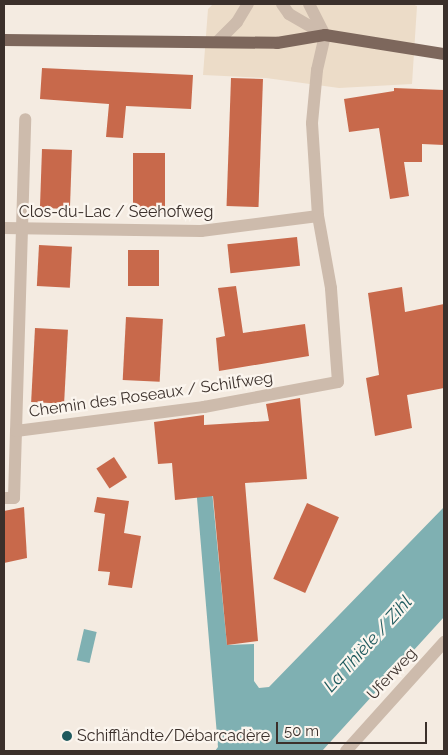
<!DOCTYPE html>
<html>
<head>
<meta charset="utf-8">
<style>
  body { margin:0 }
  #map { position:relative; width:448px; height:755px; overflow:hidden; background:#f4ebe1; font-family:Raleway,sans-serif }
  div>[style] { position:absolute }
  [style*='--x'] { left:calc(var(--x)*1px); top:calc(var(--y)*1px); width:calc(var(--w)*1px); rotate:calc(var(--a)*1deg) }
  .plaza>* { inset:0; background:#ecdcc8 }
  .water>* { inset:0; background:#7fb0b2; transform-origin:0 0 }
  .building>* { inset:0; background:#c8694b; transform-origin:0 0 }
  .minor>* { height:12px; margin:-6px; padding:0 6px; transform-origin:6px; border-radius:6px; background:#cdbbac }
  .tertiary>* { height:12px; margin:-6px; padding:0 6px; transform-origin:6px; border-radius:6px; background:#cdbbac }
  .primary>* { height:12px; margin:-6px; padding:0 6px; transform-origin:6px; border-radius:6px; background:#7d675c }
  .dots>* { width:14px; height:14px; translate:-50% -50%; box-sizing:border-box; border:2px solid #fbf5ee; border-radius:50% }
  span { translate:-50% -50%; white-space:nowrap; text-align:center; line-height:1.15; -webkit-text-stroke:4.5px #fbf5ee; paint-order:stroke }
  .street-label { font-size:16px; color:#3b302b }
  .poi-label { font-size:16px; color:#3b302b }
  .left { translate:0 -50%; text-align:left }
  .water-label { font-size:18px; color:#1f5a5e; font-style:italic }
  .frame { position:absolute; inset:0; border:5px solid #3b302b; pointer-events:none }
  .scale { position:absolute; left:276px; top:722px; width:151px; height:22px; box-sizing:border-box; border:2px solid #3b302b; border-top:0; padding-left:6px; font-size:15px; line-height:18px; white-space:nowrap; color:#3b302b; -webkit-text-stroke:4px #fbf5ee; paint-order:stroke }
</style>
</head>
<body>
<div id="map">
  <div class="plaza">
    <i style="clip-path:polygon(213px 4px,412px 4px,417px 6px,412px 84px,339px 88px,266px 78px,203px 75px,208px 9px)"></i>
  </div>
  <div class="water">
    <i style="clip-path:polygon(209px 460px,227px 645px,254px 644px,254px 681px,259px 688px,269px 687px,444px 507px,444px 617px,322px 751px,215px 751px,218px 747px,194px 463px)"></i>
    <i style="left:84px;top:629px;width:13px;height:32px;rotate:13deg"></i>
  </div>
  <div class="building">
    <i style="clip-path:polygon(42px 68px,193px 75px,191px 109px,126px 106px,123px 138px,106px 137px,109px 104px,40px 99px)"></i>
    <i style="left:231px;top:78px;width:32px;height:128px;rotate:2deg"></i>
    <i style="clip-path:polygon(394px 88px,444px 90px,444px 145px,422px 144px,422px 162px,404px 162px,409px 196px,390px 199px,379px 128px,349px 132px,344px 99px,394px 91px)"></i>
    <i style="left:42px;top:149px;width:30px;height:59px;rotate:2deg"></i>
    <i style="left:133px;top:153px;width:32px;height:60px"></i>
    <i style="left:297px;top:237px;width:29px;height:70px;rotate:84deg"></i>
    <i style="left:39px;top:245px;width:33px;height:41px;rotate:3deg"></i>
    <i style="left:128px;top:250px;width:31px;height:36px"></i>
    <i style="clip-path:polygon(236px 286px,243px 333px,305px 324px,309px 356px,219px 371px,216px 338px,225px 336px,218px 288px)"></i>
    <i style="clip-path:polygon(402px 287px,405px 312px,444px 304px,444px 388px,407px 395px,412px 428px,375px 436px,366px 378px,379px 375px,368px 293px)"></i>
    <i style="left:126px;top:317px;width:37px;height:63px;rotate:3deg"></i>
    <i style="left:35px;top:328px;width:33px;height:74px;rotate:3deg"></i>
    <i style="clip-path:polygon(300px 398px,307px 479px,245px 483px,258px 641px,227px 645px,213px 496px,175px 500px,172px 463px,158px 464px,154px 422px,204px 415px,204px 425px,269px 421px,266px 404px)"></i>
    <i style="left:114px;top:457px;width:24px;height:21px;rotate:57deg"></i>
    <i style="clip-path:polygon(97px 497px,129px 501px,124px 533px,141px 536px,132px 588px,108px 585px,110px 572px,98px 571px,105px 514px,94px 512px)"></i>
    <i style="left:307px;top:503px;width:35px;height:83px;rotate:24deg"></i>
    <i style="clip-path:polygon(24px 507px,27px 558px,4px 563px,4px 511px)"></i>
  </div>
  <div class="minor">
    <i style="--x:4;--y:228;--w:197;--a:0.9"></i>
    <i style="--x:201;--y:231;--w:118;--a:-7.3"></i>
    <i style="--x:16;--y:431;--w:312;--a:-88.3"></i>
    <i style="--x:4;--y:498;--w:10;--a:0"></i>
    <i style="--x:14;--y:498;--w:67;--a:-88.3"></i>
    <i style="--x:16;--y:431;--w:190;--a:-7.3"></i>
    <i style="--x:204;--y:407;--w:136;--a:-10.6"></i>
    <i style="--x:338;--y:382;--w:94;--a:-94.3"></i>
    <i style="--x:331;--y:288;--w:73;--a:-100.2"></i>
    <i style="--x:318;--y:216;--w:93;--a:-93.7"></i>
    <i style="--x:312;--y:123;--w:53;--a:-84.6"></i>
    <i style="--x:317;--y:70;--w:36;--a:-77"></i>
    <i style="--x:346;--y:751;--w:147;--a:-48"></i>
  </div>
  <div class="tertiary">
    <i style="--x:282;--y:4;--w:12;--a:55"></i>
    <i style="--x:289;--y:14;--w:42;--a:30.3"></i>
    <i style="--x:309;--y:4;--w:35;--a:63"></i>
    <i style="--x:217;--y:42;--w:28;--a:-45"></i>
    <i style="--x:237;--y:22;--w:21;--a:-59"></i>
  </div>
  <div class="primary">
    <i style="--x:4;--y:40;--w:273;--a:0.6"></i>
    <i style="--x:277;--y:43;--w:49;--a:-9.5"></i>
    <i style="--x:325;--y:35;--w:121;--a:9.1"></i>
  </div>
  <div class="dots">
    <i style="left:67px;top:736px;background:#1f5a5e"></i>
  </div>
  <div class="street-label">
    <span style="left:116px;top:212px">Clos-du-Lac / Seehofweg</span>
    <span style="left:151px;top:395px;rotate:-8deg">Chemin des Roseaux / Schilfweg</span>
    <span style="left:392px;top:674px;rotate:-47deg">Uferweg</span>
  </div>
  <div class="poi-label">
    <span class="left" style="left:77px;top:736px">Schiffländte/Débarcadère</span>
  </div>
  <div class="water-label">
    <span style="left:368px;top:644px;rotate:-48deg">La Thièle / Zihl</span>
  </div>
  <div class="frame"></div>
  <div class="scale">50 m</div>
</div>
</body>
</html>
